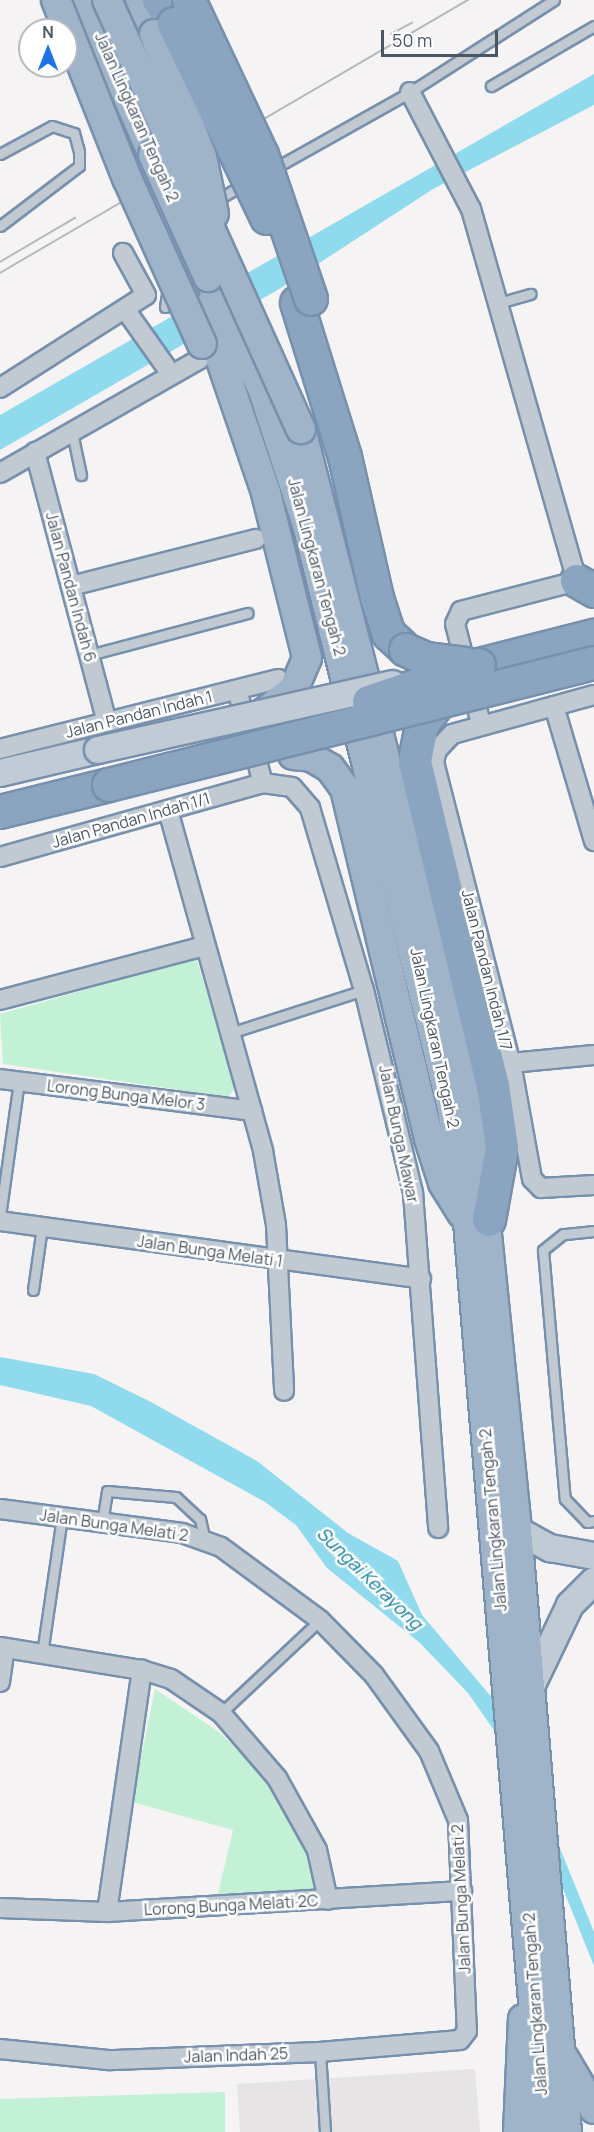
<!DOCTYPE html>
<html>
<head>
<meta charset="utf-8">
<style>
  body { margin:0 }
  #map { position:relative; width:594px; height:2132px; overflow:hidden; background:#f5f3f3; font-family:Manrope,sans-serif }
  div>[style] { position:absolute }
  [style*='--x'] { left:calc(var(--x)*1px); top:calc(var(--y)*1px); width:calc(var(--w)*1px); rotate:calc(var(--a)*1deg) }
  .education>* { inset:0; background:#e6e4e5 }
  .green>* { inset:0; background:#c3f1d5 }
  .water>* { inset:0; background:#90daee }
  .roads { filter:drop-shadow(2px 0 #7690ad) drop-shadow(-2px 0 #7690ad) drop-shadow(0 2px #7690ad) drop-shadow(0 -2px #7690ad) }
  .service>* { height:9px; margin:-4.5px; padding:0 4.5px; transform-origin:4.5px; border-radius:4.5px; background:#c1cad2 }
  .minor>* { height:18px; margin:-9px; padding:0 9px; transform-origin:9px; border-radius:9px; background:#c1cad2 }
  .secondary>* { height:26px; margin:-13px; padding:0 13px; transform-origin:13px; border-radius:13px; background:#c1cbd6 }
  .trunk>* { height:28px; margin:-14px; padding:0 14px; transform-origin:14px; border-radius:14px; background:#9fb4c9 }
  .motorway>* { height:32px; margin:-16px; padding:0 16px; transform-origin:16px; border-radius:16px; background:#8ba5c1 }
  .tram>* { height:1.5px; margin:-0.75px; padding:0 0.75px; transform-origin:0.75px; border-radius:0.75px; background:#b5b8bd }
  .bridges { filter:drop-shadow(2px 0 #7690ad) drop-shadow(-2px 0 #7690ad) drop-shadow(0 2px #7690ad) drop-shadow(0 -2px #7690ad) }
  .secondary-bridge>* { height:26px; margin:-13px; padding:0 13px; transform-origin:13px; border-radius:13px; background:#c1cbd6 }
  .trunk-bridge>* { height:28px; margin:-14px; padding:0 14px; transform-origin:14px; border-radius:14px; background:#9fb4c9 }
  .motorway-bridge>* { height:32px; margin:-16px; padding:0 16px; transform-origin:16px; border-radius:16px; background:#8ba5c1 }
  span { translate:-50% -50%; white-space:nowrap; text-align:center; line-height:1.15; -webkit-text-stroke:5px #fff; paint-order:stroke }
  .street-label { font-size:16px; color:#4a5661 }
  .water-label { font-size:18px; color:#0c7c9b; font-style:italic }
  .north { position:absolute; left:18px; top:18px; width:60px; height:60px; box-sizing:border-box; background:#fff; border:2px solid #b7bbc0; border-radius:50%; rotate:0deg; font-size:16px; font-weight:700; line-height:24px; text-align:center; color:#4a5661 }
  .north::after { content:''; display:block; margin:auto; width:21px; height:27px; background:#1a73e8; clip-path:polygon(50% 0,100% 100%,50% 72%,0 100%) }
  .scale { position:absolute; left:381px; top:30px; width:117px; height:27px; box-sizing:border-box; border:3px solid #4a5661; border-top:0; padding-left:8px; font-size:18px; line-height:21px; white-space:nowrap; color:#4a5661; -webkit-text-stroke:4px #fff; paint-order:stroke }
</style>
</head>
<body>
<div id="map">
  <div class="education">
    <i style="clip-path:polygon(475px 2069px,480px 2132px,240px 2132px,237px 2084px)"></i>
  </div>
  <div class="green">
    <i style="clip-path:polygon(196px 958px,236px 1086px,228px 1097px,3px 1064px,0 1014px)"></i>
    <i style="clip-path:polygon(155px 1689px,219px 1732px,276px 1788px,312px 1848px,321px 1893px,218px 1894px,233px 1830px,132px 1802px)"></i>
    <i style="clip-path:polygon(225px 2092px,225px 2132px,0 2132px,0 2099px)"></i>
  </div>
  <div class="water">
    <i style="clip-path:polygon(594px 74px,594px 105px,433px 189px,281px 288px,0 450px,0 415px)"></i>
    <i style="clip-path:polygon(0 1357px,94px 1374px,149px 1401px,257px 1461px,348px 1533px,398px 1561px,422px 1615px,505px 1713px,594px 1932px,594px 1966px,507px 1749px,468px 1693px,420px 1643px,327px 1568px,296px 1525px,265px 1502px,91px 1406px,0 1385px)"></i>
  </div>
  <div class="roads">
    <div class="service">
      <i style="--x:491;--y:86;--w:119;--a:-30.2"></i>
      <i style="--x:0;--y:154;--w:59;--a:-28.3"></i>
      <i style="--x:52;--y:126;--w:23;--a:18"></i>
      <i style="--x:74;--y:133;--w:20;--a:75"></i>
      <i style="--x:79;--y:152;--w:14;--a:90"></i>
      <i style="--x:79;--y:166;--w:99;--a:142.8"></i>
      <i style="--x:273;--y:169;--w:157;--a:-29.3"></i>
      <i style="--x:410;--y:92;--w:171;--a:-32.6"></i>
      <i style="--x:215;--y:201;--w:34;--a:-30"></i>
      <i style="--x:495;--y:304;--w:37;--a:-16"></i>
      <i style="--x:165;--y:307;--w:19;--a:-81"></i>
      <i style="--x:72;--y:432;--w:44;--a:78.2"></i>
      <i style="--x:89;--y:655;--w:164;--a:-14.8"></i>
      <i style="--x:230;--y:1033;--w:141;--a:-17.8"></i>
      <i style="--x:0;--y:1216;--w:136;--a:-82"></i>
      <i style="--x:594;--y:1231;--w:31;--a:174"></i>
      <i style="--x:563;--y:1234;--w:26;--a:141"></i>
      <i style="--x:543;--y:1250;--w:250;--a:85"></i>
      <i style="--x:565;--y:1499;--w:32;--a:46"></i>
      <i style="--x:587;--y:1522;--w:7;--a:-8"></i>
      <i style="--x:33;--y:1290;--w:64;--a:-81.9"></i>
      <i style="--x:102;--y:1523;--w:32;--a:-81"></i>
      <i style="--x:107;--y:1491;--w:69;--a:5"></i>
      <i style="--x:176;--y:1497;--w:33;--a:43"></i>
      <i style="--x:200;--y:1519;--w:22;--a:77"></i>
      <i style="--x:42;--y:1654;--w:138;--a:-81.7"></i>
      <i style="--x:221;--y:1713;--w:136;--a:-43.2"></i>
      <i style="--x:320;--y:2052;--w:80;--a:86.4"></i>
    </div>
    <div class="minor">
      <i style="--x:410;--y:92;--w:132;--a:62.5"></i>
      <i style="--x:471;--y:209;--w:387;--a:74.1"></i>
      <i style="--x:577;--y:581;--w:120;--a:165.5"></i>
      <i style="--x:461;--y:611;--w:14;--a:115"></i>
      <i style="--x:455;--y:624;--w:103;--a:75.4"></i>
      <i style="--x:127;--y:312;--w:76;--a:54.6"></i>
      <i style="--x:0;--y:388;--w:173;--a:-32.5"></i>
      <i style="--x:146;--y:295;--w:48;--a:-118.7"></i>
      <i style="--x:35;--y:452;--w:279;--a:75.1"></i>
      <i style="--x:0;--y:473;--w:230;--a:-29.7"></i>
      <i style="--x:71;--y:586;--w:191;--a:-14.3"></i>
      <i style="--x:237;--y:690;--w:97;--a:74.4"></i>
      <i style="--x:594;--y:695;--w:147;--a:164.6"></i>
      <i style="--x:452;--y:734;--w:22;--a:133"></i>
      <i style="--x:437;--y:750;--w:12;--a:104"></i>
      <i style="--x:434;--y:762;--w:311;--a:75.7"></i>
      <i style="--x:511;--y:1063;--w:118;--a:79.7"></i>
      <i style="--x:532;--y:1179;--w:13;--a:45"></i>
      <i style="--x:541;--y:1188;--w:53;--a:-3.2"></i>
      <i style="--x:554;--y:706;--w:141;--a:73.5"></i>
      <i style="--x:0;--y:749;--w:287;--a:-14.1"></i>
      <i style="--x:168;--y:810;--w:354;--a:74.4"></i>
      <i style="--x:263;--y:1151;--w:75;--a:80"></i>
      <i style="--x:276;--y:1225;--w:166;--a:87.2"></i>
      <i style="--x:0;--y:857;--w:273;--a:-15.7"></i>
      <i style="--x:263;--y:783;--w:29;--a:8"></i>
      <i style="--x:292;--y:787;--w:28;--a:49"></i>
      <i style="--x:310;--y:808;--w:190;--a:73.5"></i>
      <i style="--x:364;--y:990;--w:209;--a:76.4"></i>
      <i style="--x:413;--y:1193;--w:336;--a:85.7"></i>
      <i style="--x:0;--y:1000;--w:212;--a:-14.8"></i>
      <i style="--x:511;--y:1063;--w:83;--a:-5.5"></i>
      <i style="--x:0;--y:1079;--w:254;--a:7.2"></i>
      <i style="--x:0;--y:1221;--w:425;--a:7.8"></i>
      <i style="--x:0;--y:1509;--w:184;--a:7.5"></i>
      <i style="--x:182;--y:1533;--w:41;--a:19.7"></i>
      <i style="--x:221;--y:1547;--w:123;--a:36.4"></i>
      <i style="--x:320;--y:1620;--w:77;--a:45.5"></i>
      <i style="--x:374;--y:1675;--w:94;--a:54.1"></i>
      <i style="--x:429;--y:1751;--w:75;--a:67.2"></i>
      <i style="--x:458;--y:1820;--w:211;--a:87.6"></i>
      <i style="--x:467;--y:2031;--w:11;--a:128"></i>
      <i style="--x:460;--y:2040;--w:141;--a:175.1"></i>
      <i style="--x:320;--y:2052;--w:212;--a:177.8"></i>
      <i style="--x:108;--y:2060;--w:109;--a:-174.2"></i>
      <i style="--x:0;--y:1647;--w:144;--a:9.2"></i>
      <i style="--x:142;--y:1670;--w:30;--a:17"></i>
      <i style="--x:171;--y:1679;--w:60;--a:34.2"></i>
      <i style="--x:221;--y:1713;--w:86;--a:49.3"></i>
      <i style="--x:277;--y:1778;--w:82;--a:60.9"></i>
      <i style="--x:317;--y:1850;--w:51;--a:77.6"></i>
      <i style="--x:0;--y:1682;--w:34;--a:-82"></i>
      <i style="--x:0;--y:1908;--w:107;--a:2.1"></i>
      <i style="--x:107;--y:1912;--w:356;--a:-3.4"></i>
      <i style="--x:107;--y:1912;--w:245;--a:-81.8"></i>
    </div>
    <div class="secondary">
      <i style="--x:0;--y:773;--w:101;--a:-13.2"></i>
      <i style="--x:517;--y:1530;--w:38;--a:29"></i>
      <i style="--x:550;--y:1548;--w:45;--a:10.3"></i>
      <i style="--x:530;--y:1689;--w:93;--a:-64.5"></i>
      <i style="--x:570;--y:1605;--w:34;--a:-45"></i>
    </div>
    <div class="trunk">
      <i style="--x:85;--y:0;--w:169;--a:66.3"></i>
      <i style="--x:140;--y:0;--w:37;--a:68"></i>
      <i style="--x:208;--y:277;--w:123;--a:64.1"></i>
      <i style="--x:262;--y:388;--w:147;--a:71.8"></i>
      <i style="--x:308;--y:528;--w:598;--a:76.06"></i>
      <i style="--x:452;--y:1108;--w:115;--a:82"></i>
      <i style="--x:468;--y:1222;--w:913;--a:85.23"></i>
      <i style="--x:210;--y:305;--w:29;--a:86"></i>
      <i style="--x:212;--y:334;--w:168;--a:71.2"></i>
      <i style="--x:266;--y:493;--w:170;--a:76"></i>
      <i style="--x:307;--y:658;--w:34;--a:113"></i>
      <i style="--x:294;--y:689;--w:37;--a:142"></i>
      <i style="--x:301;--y:429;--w:699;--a:75.67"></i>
      <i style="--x:474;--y:1106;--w:426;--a:84.2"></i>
      <i style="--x:517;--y:1530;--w:604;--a:85.25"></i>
      <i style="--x:293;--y:755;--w:18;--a:6"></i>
      <i style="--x:311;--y:757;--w:22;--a:30"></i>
      <i style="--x:330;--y:768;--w:26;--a:54"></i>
      <i style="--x:345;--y:789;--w:360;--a:76.5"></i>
      <i style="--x:429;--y:1139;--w:46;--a:72.3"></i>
      <i style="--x:443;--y:1183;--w:36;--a:58"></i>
      <i style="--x:564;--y:2058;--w:59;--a:59.5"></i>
      <i style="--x:518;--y:2132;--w:113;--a:-87.5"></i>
    </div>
    <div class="motorway">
      <i style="--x:159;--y:0;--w:28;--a:58"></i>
      <i style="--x:297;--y:303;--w:161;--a:72.7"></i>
      <i style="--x:345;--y:457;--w:145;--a:77.2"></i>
      <i style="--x:377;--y:598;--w:38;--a:72"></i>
      <i style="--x:389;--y:634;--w:23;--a:43"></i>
      <i style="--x:577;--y:581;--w:20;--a:30"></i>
      <i style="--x:479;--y:665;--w:119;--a:-14.2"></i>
      <i style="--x:439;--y:702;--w:29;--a:126"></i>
      <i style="--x:422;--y:725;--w:38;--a:101"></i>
      <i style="--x:415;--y:762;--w:333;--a:76.5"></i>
      <i style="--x:493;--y:1086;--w:63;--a:81.7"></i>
      <i style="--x:502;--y:1148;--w:73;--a:100.2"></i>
      <i style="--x:0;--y:812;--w:112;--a:-13.9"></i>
    </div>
  </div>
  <div class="tram">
    <i style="--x:391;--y:34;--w:24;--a:-28"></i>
    <i style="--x:0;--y:262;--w:87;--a:-30.4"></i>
    <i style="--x:0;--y:273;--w:542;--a:-30.26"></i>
  </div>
  <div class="bridges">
    <div class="secondary-bridge">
      <i style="--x:98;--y:750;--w:302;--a:-12.6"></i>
    </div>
    <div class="trunk-bridge">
      <i style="--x:56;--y:0;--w:192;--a:68.3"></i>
      <i style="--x:127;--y:178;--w:182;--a:65.7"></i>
      <i style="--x:107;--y:0;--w:471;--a:65.7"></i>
      <i style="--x:154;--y:34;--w:132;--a:68.7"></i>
      <i style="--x:202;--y:157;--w:58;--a:78.1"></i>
      <i style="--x:153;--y:155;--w:134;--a:65.7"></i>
    </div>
    <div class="motorway-bridge">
      <i style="--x:189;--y:0;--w:171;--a:64.8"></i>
      <i style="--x:262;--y:155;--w:152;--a:71.2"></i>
      <i style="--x:174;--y:24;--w:215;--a:64.4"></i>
      <i style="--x:406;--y:650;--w:22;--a:24"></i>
      <i style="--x:426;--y:659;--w:40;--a:7.1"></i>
      <i style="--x:369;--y:702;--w:116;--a:-18.6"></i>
      <i style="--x:109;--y:785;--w:500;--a:-14.12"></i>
    </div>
  </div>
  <div class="street-label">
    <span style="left:137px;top:117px;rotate:66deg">Jalan Lingkaran Tengah 2</span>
    <span style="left:317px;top:567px;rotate:75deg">Jalan Lingkaran Tengah 2</span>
    <span style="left:71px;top:587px;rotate:75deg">Jalan Pandan Indah 6</span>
    <span style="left:139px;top:714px;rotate:-14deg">Jalan Pandan Indah 1</span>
    <span style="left:131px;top:820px;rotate:-16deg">Jalan Pandan Indah 1/1</span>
    <span style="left:487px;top:970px;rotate:76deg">Jalan Pandan Indah 1/7</span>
    <span style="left:435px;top:1038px;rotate:78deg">Jalan Lingkaran Tengah 2</span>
    <span style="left:126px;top:1095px;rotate:7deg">Lorong Bunga Melor 3</span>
    <span style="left:399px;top:1134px;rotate:78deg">Jalan Bunga Mawar</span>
    <span style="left:210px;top:1251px;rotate:8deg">Jalan Bunga Melati 1</span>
    <span style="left:493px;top:1520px;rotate:-95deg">Jalan Lingkaran Tengah 2</span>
    <span style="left:114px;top:1525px;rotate:8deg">Jalan Bunga Melati 2</span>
    <span style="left:461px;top:1899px;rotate:-93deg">Jalan Bunga Melati 2</span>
    <span style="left:231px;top:1905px;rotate:-3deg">Lorong Bunga Melati 2C</span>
    <span style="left:535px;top:2004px;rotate:-94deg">Jalan Lingkaran Tengah 2</span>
    <span style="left:236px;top:2055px;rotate:-2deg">Jalan Indah 25</span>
  </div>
  <div class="water-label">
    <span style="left:370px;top:1578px;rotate:44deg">Sungai Kerayong</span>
  </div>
  <div class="north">N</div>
  <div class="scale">50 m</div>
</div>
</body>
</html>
